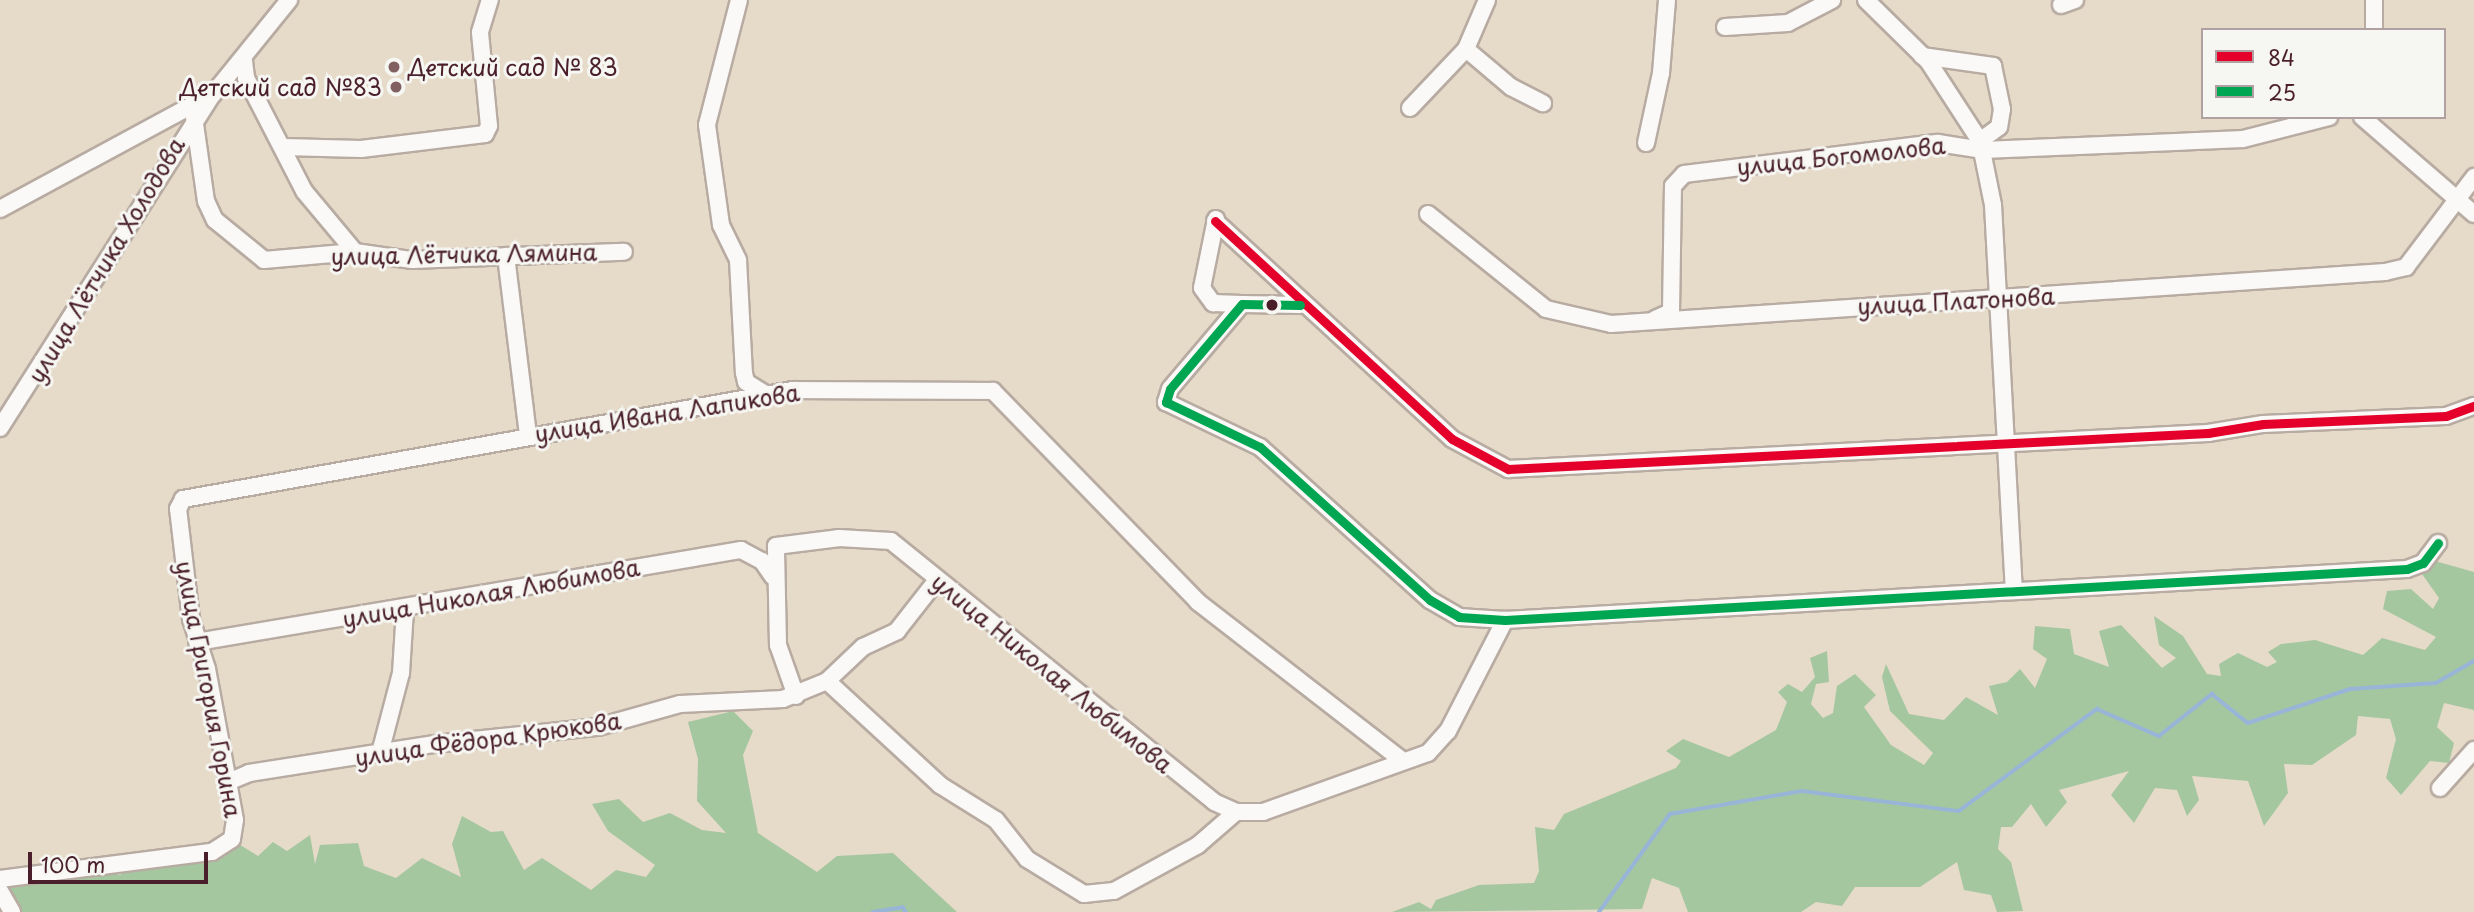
<!DOCTYPE html>
<html>
<head>
<meta charset="utf-8">
<style>
  body { margin:0 }
  #map { position:relative; width:2474px; height:912px; overflow:hidden; background:#e6dac9; font-family:"Playpen Sans",sans-serif }
  div>[style] { position:absolute }
  [style*='--x'] { left:calc(var(--x)*1px); top:calc(var(--y)*1px); width:calc(var(--w)*1px); rotate:calc(var(--a)*1deg) }
  .forest>* { inset:0; background:#a5c7a0 }
  .stream>* { height:3.5px; margin:-1.75px; padding:0 1.75px; transform-origin:1.75px; border-radius:1.75px; background:#98b5d8 }
  .roads { filter:drop-shadow(2px 0 #b7aba2) drop-shadow(-2px 0 #b7aba2) drop-shadow(0 2px #b7aba2) drop-shadow(0 -2px #b7aba2) }
  .minor>* { height:16px; margin:-8px; padding:0 8px; transform-origin:8px; border-radius:8px; background:#fbf9f7 }
  .bus-1>* { height:9px; margin:-4.5px; padding:0 4.5px; transform-origin:4.5px; border-radius:4.5px; background:#e4002b }
  .bus-2>* { height:9px; margin:-4.5px; padding:0 4.5px; transform-origin:4.5px; border-radius:4.5px; background:#00a651 }
  .dots>* { width:19px; height:19px; translate:-50% -50%; box-sizing:border-box; border:4px solid #f6f6f2; border-radius:50% }
  span { translate:-50% -50%; white-space:nowrap; text-align:center; line-height:1.15; -webkit-text-stroke:6px #f6f6f2; paint-order:stroke }
  .poi-label { font-size:23px; color:#4a1f2b }
  .left { translate:0 -50%; text-align:left }
  .right { translate:-100% -50%; text-align:right }
  .street-label { font-size:23px; color:#4a1f2b }
  .legend { position:absolute; left:2201px; top:28px; width:245px; height:91px; box-sizing:border-box; background:#f6f6f2; border:2px solid #b1a0a2; margin:0; padding:9px 12px; list-style:none; font-size:21px; color:#4a1f2b }
  .legend li { display:flex; align-items:center; gap:14px; height:35px }
  .legend b { width:35px; border:2px solid #b1a0a2 }
  .scale { position:absolute; left:28px; top:852px; width:180px; height:32px; box-sizing:border-box; border:4px solid #4a1f2b; border-top:0; padding-left:9px; font-size:21px; line-height:24px; white-space:nowrap; color:#4a1f2b; -webkit-text-stroke:5px #f6f6f2; paint-order:stroke }
</style>
</head>
<body>
<div id="map">
  <div class="forest">
    <i style="clip-path:polygon(2435px 561px,2474px 572px,2474px 710px,2444px 703px,2437px 727px,2454px 743px,2449px 763px,2430px 761px,2401px 795px,2386px 778px,2396px 739px,2390px 719px,2358px 716px,2356px 735px,2312px 765px,2284px 764px,2288px 793px,2264px 826px,2248px 781px,2192px 776px,2199px 800px,2187px 816px,2177px 790px,2155px 788px,2134px 823px,2111px 795px,2129px 771px,2059px 790px,2067px 802px,2046px 827px,2031px 804px,2012px 827px,2001px 827px,1998px 849px,2011px 862px,2023px 911px,1997px 912px,1991px 895px,1964px 890px,1957px 862px,1920px 887px,1855px 887px,1842px 906px,1816px 902px,1801px 912px,1688px 912px,1679px 888px,1652px 878px,1642px 909px,1392px 912px,1419px 902px,1431px 909px,1436px 900px,1479px 885px,1534px 883px,1539px 871px,1535px 827px,1554px 830px,1564px 814px,1676px 768px,1681px 761px,1666px 751px,1683px 739px,1729px 757px,1776px 730px,1787px 702px,1778px 692px,1788px 684px,1802px 692px,1815px 677px,1810px 658px,1827px 651px,1829px 682px,1816px 684px,1811px 704px,1823px 718px,1833px 713px,1837px 686px,1855px 674px,1876px 695px,1864px 707px,1891px 745px,1924px 765px,1933px 753px,1890px 711px,1882px 677px,1886px 664px,1909px 714px,1944px 720px,1966px 697px,1998px 715px,1989px 686px,2007px 682px,2020px 669px,2035px 688px,2047px 659px,2033px 649px,2035px 626px,2070px 629px,2074px 654px,2109px 667px,2099px 631px,2121px 625px,2162px 668px,2176px 658px,2159px 645px,2154px 616px,2183px 636px,2207px 674px,2221px 676px,2219px 664px,2238px 653px,2267px 667px,2277px 662px,2268px 652px,2281px 644px,2315px 640px,2363px 655px,2382px 638px,2425px 650px,2436px 637px,2383px 609px,2387px 591px,2411px 589px,2433px 609px,2439px 598px,2422px 574px)"></i>
    <i style="clip-path:polygon(733px 711px,753px 731px,743px 755px,758px 833px,817px 872px,837px 856px,893px 853px,957px 912px,0 912px,0 894px,17px 872px,96px 867px,120px 875px,154px 853px,174px 860px,225px 856px,237px 843px,258px 856px,273px 842px,287px 851px,310px 835px,315px 864px,320px 845px,358px 843px,364px 866px,396px 878px,422px 858px,461px 877px,452px 844px,462px 816px,491px 832px,503px 831px,524px 870px,542px 858px,591px 890px,616px 870px,646px 877px,655px 865px,608px 831px,592px 804px,619px 799px,643px 822px,670px 813px,702px 830px,726px 833px,697px 801px,698px 759px,688px 722px)"></i>
  </div>
  <div class="stream">
    <i style="--x:873;--y:912;--w:30;--a:-9"></i>
    <i style="--x:903;--y:907;--w:6;--a:59"></i>
    <i style="--x:1599;--y:912;--w:121;--a:-54.1"></i>
    <i style="--x:1670;--y:814;--w:134;--a:-9.9"></i>
    <i style="--x:1802;--y:791;--w:158;--a:7.3"></i>
    <i style="--x:1959;--y:811;--w:172;--a:-36.5"></i>
    <i style="--x:2097;--y:709;--w:68;--a:23.5"></i>
    <i style="--x:2159;--y:736;--w:68;--a:-38.4"></i>
    <i style="--x:2212;--y:694;--w:46;--a:38.9"></i>
    <i style="--x:2248;--y:723;--w:108;--a:-18.4"></i>
    <i style="--x:2350;--y:689;--w:86;--a:-4"></i>
    <i style="--x:2436;--y:683;--w:44;--a:-30.1"></i>
  </div>
  <div class="roads">
    <div class="minor">
      <i style="--x:739;--y:0;--w:129;--a:104.4"></i>
      <i style="--x:707;--y:125;--w:101;--a:82"></i>
      <i style="--x:721;--y:225;--w:39;--a:64"></i>
      <i style="--x:738;--y:260;--w:113;--a:87"></i>
      <i style="--x:744;--y:373;--w:9;--a:77"></i>
      <i style="--x:746;--y:382;--w:22;--a:32"></i>
      <i style="--x:1487;--y:0;--w:53;--a:113.2"></i>
      <i style="--x:1466;--y:49;--w:59;--a:40.2"></i>
      <i style="--x:1511;--y:87;--w:36;--a:27"></i>
      <i style="--x:1866;--y:0;--w:87;--a:44.5"></i>
      <i style="--x:1928;--y:61;--w:95;--a:57"></i>
      <i style="--x:1980;--y:141;--w:65;--a:78.5"></i>
      <i style="--x:1993;--y:205;--w:383;--a:86.9"></i>
      <i style="--x:2061;--y:5;--w:15;--a:-20"></i>
      <i style="--x:1725;--y:27;--w:63;--a:-3.6"></i>
      <i style="--x:1788;--y:23;--w:50;--a:-27.6"></i>
      <i style="--x:2374;--y:30;--w:30;--a:-90"></i>
      <i style="--x:1922;--y:56;--w:72;--a:8"></i>
      <i style="--x:1993;--y:66;--w:44;--a:78.2"></i>
      <i style="--x:2002;--y:109;--w:18;--a:99"></i>
      <i style="--x:1999;--y:127;--w:24;--a:144"></i>
      <i style="--x:244;--y:61;--w:17;--a:83"></i>
      <i style="--x:246;--y:78;--w:127;--a:62.8"></i>
      <i style="--x:304;--y:191;--w:80;--a:50.1"></i>
      <i style="--x:1410;--y:108;--w:81;--a:-46.5"></i>
      <i style="--x:194;--y:117;--w:85;--a:81.9"></i>
      <i style="--x:206;--y:201;--w:21;--a:65"></i>
      <i style="--x:215;--y:220;--w:63;--a:39.2"></i>
      <i style="--x:264;--y:260;--w:91;--a:-5"></i>
      <i style="--x:355;--y:252;--w:58;--a:8"></i>
      <i style="--x:412;--y:260;--w:212;--a:-2.2"></i>
      <i style="--x:2362;--y:117;--w:148;--a:40.9"></i>
      <i style="--x:1646;--y:143;--w:72;--a:-77.9"></i>
      <i style="--x:1661;--y:73;--w:73;--a:-85.3"></i>
      <i style="--x:284;--y:147;--w:77;--a:1.5"></i>
      <i style="--x:361;--y:149;--w:125;--a:-6.9"></i>
      <i style="--x:485;--y:134;--w:9;--a:-63"></i>
      <i style="--x:489;--y:126;--w:94;--a:-95.5"></i>
      <i style="--x:480;--y:32;--w:34;--a:-73"></i>
      <i style="--x:0;--y:209;--w:242;--a:-28.4"></i>
      <i style="--x:213;--y:94;--w:121;--a:-51"></i>
      <i style="--x:1428;--y:214;--w:151;--a:38.8"></i>
      <i style="--x:1546;--y:309;--w:67;--a:13"></i>
      <i style="--x:1611;--y:324;--w:776;--a:-3.84"></i>
      <i style="--x:2385;--y:272;--w:22;--a:-13"></i>
      <i style="--x:2406;--y:267;--w:113;--a:-52.9"></i>
      <i style="--x:1216;--y:219;--w:70;--a:101.5"></i>
      <i style="--x:1202;--y:288;--w:19;--a:54"></i>
      <i style="--x:1213;--y:303;--w:29;--a:2"></i>
      <i style="--x:1215;--y:221;--w:322;--a:42.6"></i>
      <i style="--x:1452;--y:439;--w:64;--a:28.2"></i>
      <i style="--x:1508;--y:469;--w:701;--a:-2.94"></i>
      <i style="--x:2208;--y:433;--w:56;--a:-9.3"></i>
      <i style="--x:2263;--y:424;--w:183;--a:-2.5"></i>
      <i style="--x:2446;--y:416;--w:30;--a:-20"></i>
      <i style="--x:506;--y:256;--w:180;--a:83"></i>
      <i style="--x:1300;--y:305;--w:58;--a:-179"></i>
      <i style="--x:1242;--y:304;--w:111;--a:130.3"></i>
      <i style="--x:1170;--y:389;--w:14;--a:107"></i>
      <i style="--x:1166;--y:402;--w:104;--a:25.6"></i>
      <i style="--x:1260;--y:447;--w:229;--a:42"></i>
      <i style="--x:1430;--y:600;--w:34;--a:30"></i>
      <i style="--x:1459;--y:617;--w:46;--a:3.7"></i>
      <i style="--x:1505;--y:620;--w:903;--a:-3.24"></i>
      <i style="--x:2407;--y:569;--w:17;--a:-21"></i>
      <i style="--x:2423;--y:563;--w:25;--a:-53"></i>
      <i style="--x:1655;--y:319;--w:17;--a:-24"></i>
      <i style="--x:1671;--y:312;--w:126;--a:-89.1"></i>
      <i style="--x:1673;--y:186;--w:16;--a:-47"></i>
      <i style="--x:1684;--y:174;--w:256;--a:-7"></i>
      <i style="--x:1938;--y:143;--w:46;--a:8.8"></i>
      <i style="--x:1983;--y:150;--w:260;--a:-2.4"></i>
      <i style="--x:2243;--y:139;--w:89;--a:-14.3"></i>
      <i style="--x:0;--y:428;--w:396;--a:-57.5"></i>
      <i style="--x:197;--y:642;--w:552;--a:-9.6"></i>
      <i style="--x:741;--y:550;--w:24;--a:28"></i>
      <i style="--x:762;--y:561;--w:19;--a:55"></i>
      <i style="--x:827;--y:681;--w:154;--a:42.6"></i>
      <i style="--x:940;--y:785;--w:66;--a:32"></i>
      <i style="--x:996;--y:820;--w:50;--a:51.5"></i>
      <i style="--x:1027;--y:859;--w:67;--a:31.6"></i>
      <i style="--x:1084;--y:894;--w:30;--a:-6"></i>
      <i style="--x:1114;--y:891;--w:96;--a:-28.7"></i>
      <i style="--x:1198;--y:845;--w:50;--a:-41"></i>
      <i style="--x:796;--y:696;--w:54;--a:-109.4"></i>
      <i style="--x:778;--y:645;--w:99;--a:-91.2"></i>
      <i style="--x:776;--y:546;--w:64;--a:-7.2"></i>
      <i style="--x:839;--y:538;--w:52;--a:3.3"></i>
      <i style="--x:891;--y:541;--w:415;--a:38.9"></i>
      <i style="--x:1214;--y:802;--w:24;--a:24"></i>
      <i style="--x:1236;--y:812;--w:27;--a:0"></i>
      <i style="--x:1263;--y:812;--w:175;--a:-19.7"></i>
      <i style="--x:1428;--y:753;--w:30;--a:-48"></i>
      <i style="--x:1448;--y:731;--w:125;--a:-62.8"></i>
      <i style="--x:380;--y:753;--w:83;--a:-75.3"></i>
      <i style="--x:401;--y:673;--w:64;--a:-86.4"></i>
      <i style="--x:228;--y:782;--w:23;--a:-23"></i>
      <i style="--x:249;--y:773;--w:188;--a:-8.9"></i>
      <i style="--x:435;--y:744;--w:164;--a:-6"></i>
      <i style="--x:598;--y:727;--w:85;--a:-15.7"></i>
      <i style="--x:680;--y:704;--w:103;--a:-2.8"></i>
      <i style="--x:783;--y:699;--w:48;--a:-22.2"></i>
      <i style="--x:827;--y:681;--w:50;--a:-43.4"></i>
      <i style="--x:863;--y:647;--w:38;--a:-25"></i>
      <i style="--x:897;--y:631;--w:65;--a:-51.9"></i>
      <i style="--x:2440;--y:788;--w:51;--a:-48.2"></i>
      <i style="--x:0;--y:879;--w:214;--a:-7.3"></i>
      <i style="--x:212;--y:852;--w:24;--a:-33"></i>
      <i style="--x:232;--y:839;--w:19;--a:-81"></i>
      <i style="--x:235;--y:820;--w:154;--a:-100.5"></i>
      <i style="--x:207;--y:669;--w:52;--a:-107.7"></i>
      <i style="--x:191;--y:619;--w:111;--a:-96.7"></i>
      <i style="--x:178;--y:509;--w:11;--a:-63"></i>
      <i style="--x:183;--y:499;--w:620;--a:-10.13"></i>
      <i style="--x:793;--y:390;--w:200;--a:0.3"></i>
      <i style="--x:993;--y:391;--w:294;--a:45.8"></i>
      <i style="--x:1198;--y:602;--w:259;--a:37.8"></i>
      <i style="--x:0;--y:891;--w:24;--a:60"></i>
    </div>
  </div>
  <div class="bus-1">
    <i style="--x:1215;--y:221;--w:322;--a:42.6"></i>
    <i style="--x:1452;--y:439;--w:64;--a:28.2"></i>
    <i style="--x:1508;--y:469;--w:701;--a:-2.94"></i>
    <i style="--x:2208;--y:433;--w:56;--a:-9.3"></i>
    <i style="--x:2263;--y:424;--w:183;--a:-2.5"></i>
    <i style="--x:2446;--y:416;--w:30;--a:-20"></i>
  </div>
  <div class="bus-2">
    <i style="--x:1300;--y:305;--w:58;--a:-179"></i>
    <i style="--x:1242;--y:304;--w:111;--a:130.3"></i>
    <i style="--x:1170;--y:389;--w:14;--a:107"></i>
    <i style="--x:1166;--y:402;--w:104;--a:25.6"></i>
    <i style="--x:1260;--y:447;--w:229;--a:42"></i>
    <i style="--x:1430;--y:600;--w:34;--a:30"></i>
    <i style="--x:1459;--y:617;--w:46;--a:3.7"></i>
    <i style="--x:1505;--y:620;--w:903;--a:-3.24"></i>
    <i style="--x:2407;--y:569;--w:17;--a:-21"></i>
    <i style="--x:2423;--y:563;--w:25;--a:-53"></i>
  </div>
  <div class="dots">
    <i style="left:394px;top:67px;background:#816062"></i>
    <i style="left:396px;top:87px;background:#816062"></i>
    <i style="left:1272px;top:305px;background:#4a1f2b"></i>
  </div>
  <div class="poi-label">
    <span class="left" style="left:408px;top:67px">Детский сад № 83</span>
    <span class="right" style="left:382px;top:87px">Детский сад №83</span>
  </div>
  <div class="street-label">
    <span style="left:1841px;top:156px;rotate:-6deg">улица Богомолова</span>
    <span style="left:464px;top:254px;rotate:-1deg">улица Лётчика Лямина</span>
    <span style="left:106px;top:260px;rotate:-59deg">улица Лётчика Холодова</span>
    <span style="left:1956px;top:301px;rotate:-3deg">улица Платонова</span>
    <span style="left:667px;top:413px;rotate:-9deg">улица Ивана Лапикова</span>
    <span style="left:491px;top:593px;rotate:-10deg">улица Николая Любимова</span>
    <span style="left:1052px;top:673px;rotate:39deg">улица Николая Любимова</span>
    <span style="left:209px;top:689px;rotate:79deg">улица Григория Горина</span>
    <span style="left:488px;top:739px;rotate:-8deg">улица Фёдора Крюкова</span>
  </div>
  <ul class="legend">
  <li><b style="height:9px;background:#e4002b"></b>84</li>
  <li><b style="height:9px;background:#00a651"></b>25</li>
  </ul>
  <div class="scale">100 m</div>
</div>
</body>
</html>
